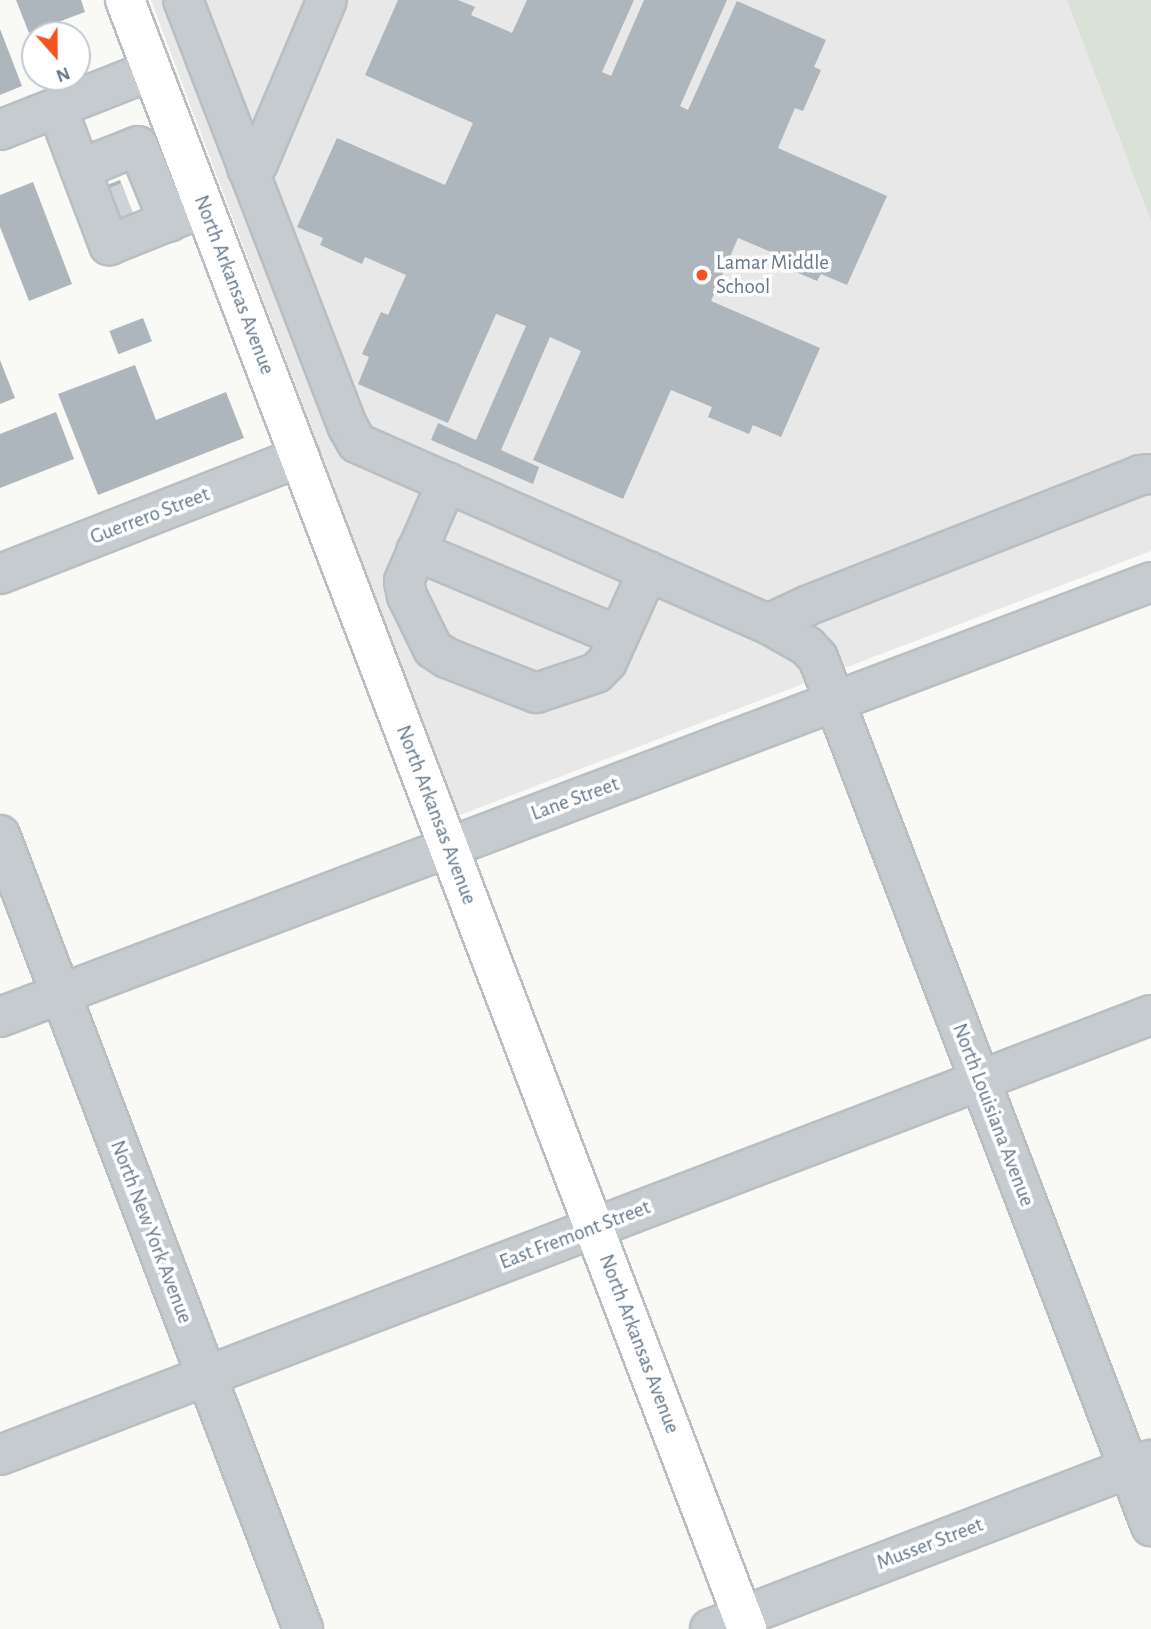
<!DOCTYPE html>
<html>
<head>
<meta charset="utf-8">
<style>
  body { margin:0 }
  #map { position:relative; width:1151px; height:1629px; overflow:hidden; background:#f9f9f6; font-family:"Alegreya Sans",sans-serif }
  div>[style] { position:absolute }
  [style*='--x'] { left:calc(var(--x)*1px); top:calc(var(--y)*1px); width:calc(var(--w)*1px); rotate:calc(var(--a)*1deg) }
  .built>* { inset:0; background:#e7e8e7 }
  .green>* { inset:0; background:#dae1d7 }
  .building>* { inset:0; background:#acb6bc; transform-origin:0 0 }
  .minor-tunnel>* { height:38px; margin-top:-19px; transform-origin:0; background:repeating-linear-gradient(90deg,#cdd3d6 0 38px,transparent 0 57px) }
  .roads { filter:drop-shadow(2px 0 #b9bec2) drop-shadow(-2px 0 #b9bec2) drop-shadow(0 2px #b9bec2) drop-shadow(0 -2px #b9bec2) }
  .minor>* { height:38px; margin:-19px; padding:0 19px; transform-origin:19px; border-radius:19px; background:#c6cbcf }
  .major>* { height:38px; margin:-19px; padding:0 19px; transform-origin:19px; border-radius:19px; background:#fff }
  .dots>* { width:19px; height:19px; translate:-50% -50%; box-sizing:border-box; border:4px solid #fff; border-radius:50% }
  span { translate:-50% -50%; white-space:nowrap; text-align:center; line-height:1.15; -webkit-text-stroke:7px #fff; paint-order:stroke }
  .poi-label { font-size:21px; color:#65798a }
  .left { translate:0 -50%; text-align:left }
  .street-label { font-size:21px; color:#65798a }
  .north { position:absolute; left:21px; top:21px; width:70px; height:70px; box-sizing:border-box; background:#fff; border:2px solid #c1c9d0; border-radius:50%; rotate:159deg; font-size:19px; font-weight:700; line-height:28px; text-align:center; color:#65798a }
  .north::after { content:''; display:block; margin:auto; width:24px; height:32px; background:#f2541d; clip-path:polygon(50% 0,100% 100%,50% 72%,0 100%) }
</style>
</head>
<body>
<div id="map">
  <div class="built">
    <i style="clip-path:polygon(151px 0,1151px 0,1151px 551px,457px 816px)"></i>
  </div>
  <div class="green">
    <i style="clip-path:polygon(1067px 0,1151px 0,1151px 221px)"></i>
  </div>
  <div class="building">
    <i style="clip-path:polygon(16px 0,81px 0,85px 12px,29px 33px)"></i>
    <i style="clip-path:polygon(398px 0,458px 0,475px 7px,471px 15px,512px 33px,527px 0,634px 0,602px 72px,611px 76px,644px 0,727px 0,680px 106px,688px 110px,737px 1px,826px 40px,814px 67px,821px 70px,803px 111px,795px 108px,778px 148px,887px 196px,847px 285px,821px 274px,817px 281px,775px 263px,778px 255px,738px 238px,711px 301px,820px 348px,781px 437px,753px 425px,749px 434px,708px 417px,712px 407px,671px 390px,623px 499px,533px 460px,581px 351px,550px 337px,501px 450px,539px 467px,533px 484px,431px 440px,438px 423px,476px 440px,526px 326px,496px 314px,448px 423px,358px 384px,369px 357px,362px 354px,381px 312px,388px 315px,406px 275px,365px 257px,362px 264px,320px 245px,323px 238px,297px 227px,337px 138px,445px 185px,473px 123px,365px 75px)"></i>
    <i style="clip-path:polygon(0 29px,22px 86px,0 95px)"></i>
    <i style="left:120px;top:180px;width:45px;height:27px;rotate:69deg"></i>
    <i style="clip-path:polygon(33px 182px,72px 284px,29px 301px,0 227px,0 195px)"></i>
    <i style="left:143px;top:318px;width:25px;height:36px;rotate:69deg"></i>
    <i style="clip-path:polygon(0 360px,15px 398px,0 404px)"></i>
    <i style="clip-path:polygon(135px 365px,156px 420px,226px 392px,244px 438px,98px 495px,58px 394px)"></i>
    <i style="clip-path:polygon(56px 412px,74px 459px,0 488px,0 434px)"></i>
  </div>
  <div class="minor-tunnel">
    <i style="--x:103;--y:211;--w:27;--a:-22"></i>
  </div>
  <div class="roads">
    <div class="minor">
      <i style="--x:183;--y:0;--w:458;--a:68.9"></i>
      <i style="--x:348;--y:427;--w:18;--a:61"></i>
      <i style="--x:357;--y:443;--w:449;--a:23.8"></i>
      <i style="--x:768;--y:624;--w:45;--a:29.4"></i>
      <i style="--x:807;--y:646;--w:16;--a:47"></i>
      <i style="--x:818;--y:658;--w:930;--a:69.01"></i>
      <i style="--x:57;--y:108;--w:147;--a:69.2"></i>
      <i style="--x:109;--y:245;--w:102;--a:-21.8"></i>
      <i style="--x:0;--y:130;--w:163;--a:-21.5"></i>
      <i style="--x:247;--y:168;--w:12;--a:-24"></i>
      <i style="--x:258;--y:163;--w:177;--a:-67.1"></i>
      <i style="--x:80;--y:169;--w:62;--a:-21.6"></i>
      <i style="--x:138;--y:146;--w:82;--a:67.8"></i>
      <i style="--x:447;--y:482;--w:108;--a:113.5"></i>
      <i style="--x:404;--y:581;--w:15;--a:79"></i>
      <i style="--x:407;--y:596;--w:59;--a:63.9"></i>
      <i style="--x:433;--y:649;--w:17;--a:33"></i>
      <i style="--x:447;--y:658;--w:96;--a:21.5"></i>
      <i style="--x:536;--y:693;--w:63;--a:-18.4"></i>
      <i style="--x:596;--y:673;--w:16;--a:-45"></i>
      <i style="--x:607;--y:662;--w:100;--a:-65.7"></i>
      <i style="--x:416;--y:551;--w:219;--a:22.8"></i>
      <i style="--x:0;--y:574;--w:322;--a:-21.3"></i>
      <i style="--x:768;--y:624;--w:45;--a:-24.9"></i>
      <i style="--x:809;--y:605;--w:356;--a:-21.4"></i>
      <i style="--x:1140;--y:475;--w:11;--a:-5"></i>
      <i style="--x:0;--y:835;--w:850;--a:69.11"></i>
      <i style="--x:0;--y:1017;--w:1230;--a:-20.7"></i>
      <i style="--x:0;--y:1455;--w:1232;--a:-20.92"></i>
      <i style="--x:710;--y:1629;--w:472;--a:-21"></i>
    </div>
    <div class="major">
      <i style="--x:125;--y:0;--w:1744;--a:69.1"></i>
    </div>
  </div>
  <div class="dots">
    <i style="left:702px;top:275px;background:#f2541d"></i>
  </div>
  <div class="poi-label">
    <span class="left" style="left:716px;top:275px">Lamar Middle<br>School</span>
  </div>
  <div class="street-label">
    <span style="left:234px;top:285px;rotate:69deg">North Arkansas Avenue</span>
    <span style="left:150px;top:516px;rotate:-21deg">Guerrero Street</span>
    <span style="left:575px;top:799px;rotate:-20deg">Lane Street</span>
    <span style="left:436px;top:815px;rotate:69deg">North Arkansas Avenue</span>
    <span style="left:993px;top:1115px;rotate:69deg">North Louisiana Avenue</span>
    <span style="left:151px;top:1232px;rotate:69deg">North New York Avenue</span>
    <span style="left:575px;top:1235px;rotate:-21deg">East Fremont Street</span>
    <span style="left:639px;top:1344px;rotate:69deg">North Arkansas Avenue</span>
    <span style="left:930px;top:1544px;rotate:-21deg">Musser Street</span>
  </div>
  <div class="north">N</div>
</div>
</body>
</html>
